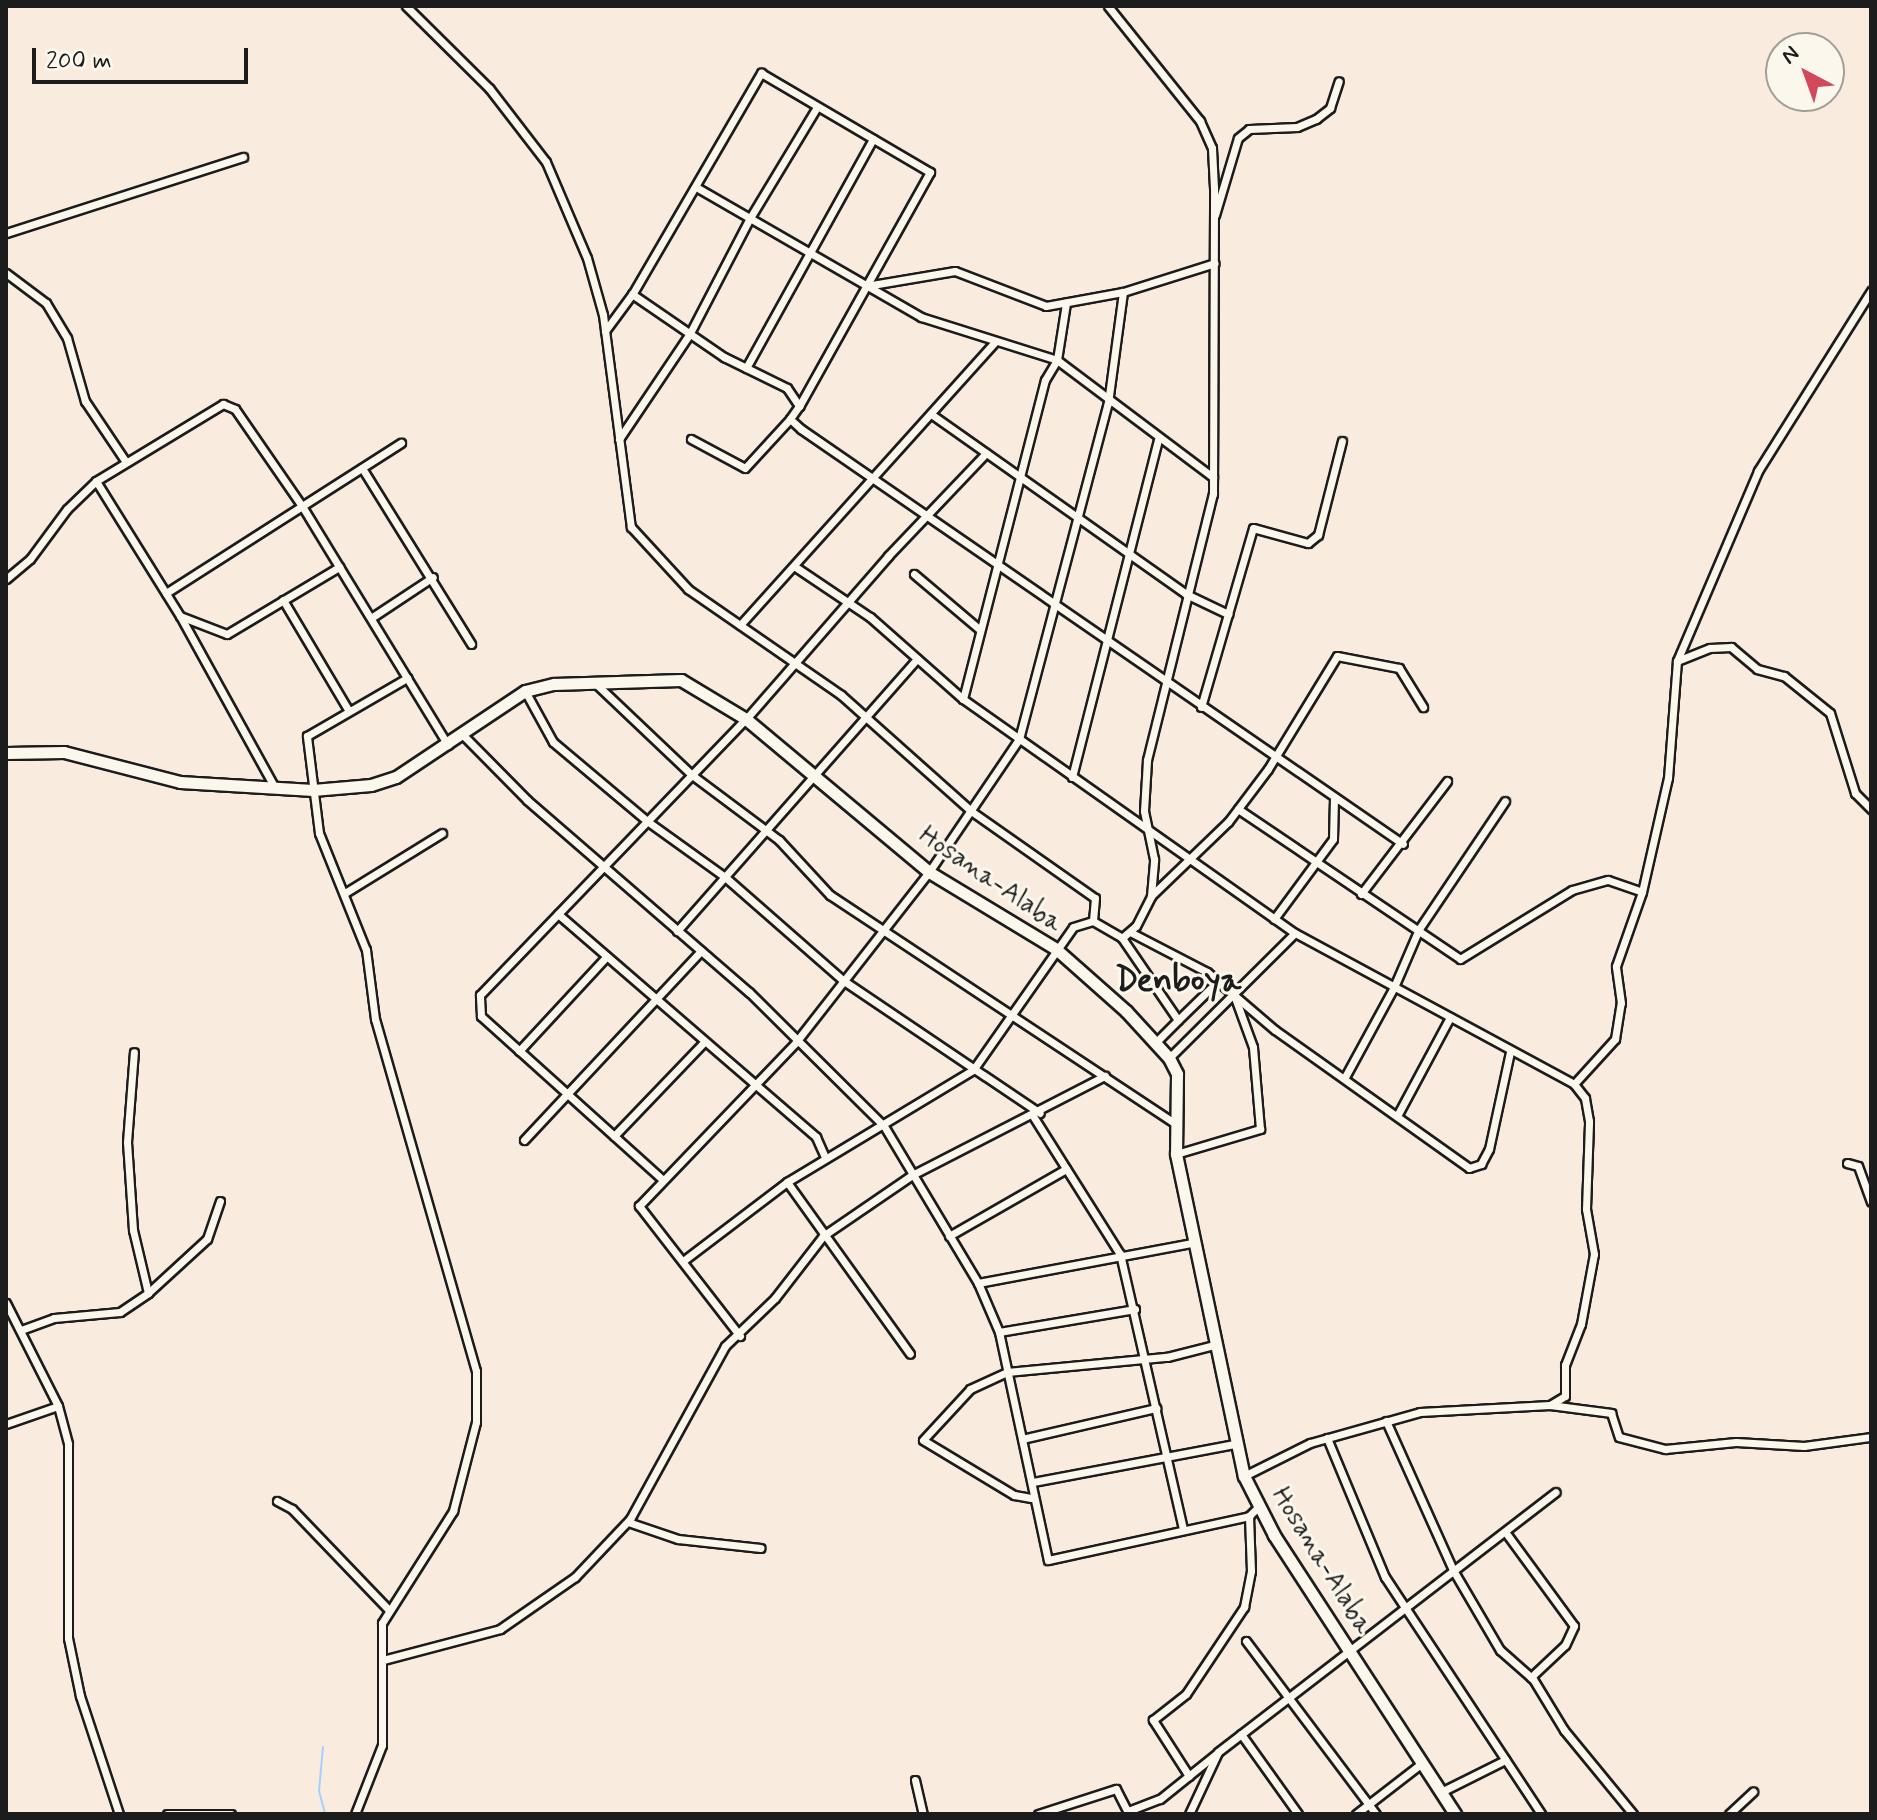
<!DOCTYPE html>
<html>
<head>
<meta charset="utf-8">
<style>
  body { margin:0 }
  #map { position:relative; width:1877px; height:1820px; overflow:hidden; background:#f9ebde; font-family:Mynerve,sans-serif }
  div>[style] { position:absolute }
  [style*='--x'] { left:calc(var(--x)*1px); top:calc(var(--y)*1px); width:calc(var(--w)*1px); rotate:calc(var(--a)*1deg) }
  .stream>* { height:2px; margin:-1px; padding:0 1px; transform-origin:1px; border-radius:1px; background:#a4d1ff }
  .roads { filter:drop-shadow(2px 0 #1c1c1c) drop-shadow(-2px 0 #1c1c1c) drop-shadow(0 2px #1c1c1c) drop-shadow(0 -2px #1c1c1c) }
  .street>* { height:7px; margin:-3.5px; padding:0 3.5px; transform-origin:3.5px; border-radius:3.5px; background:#fbf7ec }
  .secondary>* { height:11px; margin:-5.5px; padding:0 5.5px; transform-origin:5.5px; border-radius:5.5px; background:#fbf7ec }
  span { translate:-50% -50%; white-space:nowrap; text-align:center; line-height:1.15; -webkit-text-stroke:6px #fbf7ec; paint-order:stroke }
  .street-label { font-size:26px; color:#1c1c1c }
  .district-label { font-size:34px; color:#1c1c1c; font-weight:700 }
  .frame { position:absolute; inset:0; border:8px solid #1c1c1c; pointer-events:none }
  .north { position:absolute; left:1765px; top:32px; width:80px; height:80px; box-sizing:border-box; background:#fbf7ec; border:2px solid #a29f99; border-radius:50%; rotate:319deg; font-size:22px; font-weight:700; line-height:32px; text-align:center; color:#1c1c1c }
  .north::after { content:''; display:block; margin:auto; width:28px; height:36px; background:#d1495b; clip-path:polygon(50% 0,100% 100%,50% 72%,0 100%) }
  .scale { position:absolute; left:32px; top:48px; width:216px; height:36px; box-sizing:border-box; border:4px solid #1c1c1c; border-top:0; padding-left:10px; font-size:24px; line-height:28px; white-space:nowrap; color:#1c1c1c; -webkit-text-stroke:6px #fbf7ec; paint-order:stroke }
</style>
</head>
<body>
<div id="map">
  <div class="stream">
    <i style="--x:323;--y:1747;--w:44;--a:95.2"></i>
    <i style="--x:319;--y:1791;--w:24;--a:75"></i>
  </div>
  <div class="roads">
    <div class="street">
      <i style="--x:406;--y:6;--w:117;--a:44.7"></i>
      <i style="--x:489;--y:88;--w:93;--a:52.4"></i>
      <i style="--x:546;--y:162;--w:104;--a:66.9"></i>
      <i style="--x:587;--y:258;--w:59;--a:74.3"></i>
      <i style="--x:603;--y:315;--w:214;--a:82.5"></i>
      <i style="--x:631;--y:527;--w:84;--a:47.4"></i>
      <i style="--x:688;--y:589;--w:186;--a:34.7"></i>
      <i style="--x:841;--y:695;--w:174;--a:41.7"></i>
      <i style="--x:971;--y:811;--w:151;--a:35.1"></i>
      <i style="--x:1095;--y:898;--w:23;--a:95"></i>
      <i style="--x:696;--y:187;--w:260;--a:30"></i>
      <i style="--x:921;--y:317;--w:143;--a:17.5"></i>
      <i style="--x:1057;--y:360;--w:195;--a:36.9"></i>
      <i style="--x:1215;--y:215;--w:80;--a:-73.4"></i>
      <i style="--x:1238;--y:138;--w:14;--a:-39"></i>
      <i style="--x:1249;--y:129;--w:48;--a:-2.4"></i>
      <i style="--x:1297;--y:127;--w:21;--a:-23"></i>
      <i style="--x:1316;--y:119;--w:18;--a:-38"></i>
      <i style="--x:1330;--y:108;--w:28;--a:-72"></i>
      <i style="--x:6;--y:233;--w:249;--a:-17.8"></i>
      <i style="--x:6;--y:273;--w:50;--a:36.9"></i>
      <i style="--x:46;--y:303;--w:41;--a:59"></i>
      <i style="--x:67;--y:338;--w:66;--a:74.1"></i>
      <i style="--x:85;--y:401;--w:73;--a:56.1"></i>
      <i style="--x:866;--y:286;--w:90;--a:-9.6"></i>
      <i style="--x:955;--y:271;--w:97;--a:21"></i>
      <i style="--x:1046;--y:306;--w:78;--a:-10.3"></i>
      <i style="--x:1123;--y:292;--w:96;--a:-17.5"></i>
      <i style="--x:632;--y:294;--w:112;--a:34.4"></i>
      <i style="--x:724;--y:357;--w:70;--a:26.2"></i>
      <i style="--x:787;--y:388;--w:22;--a:56"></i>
      <i style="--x:799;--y:406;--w:16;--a:125"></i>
      <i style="--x:790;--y:419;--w:15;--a:42"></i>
      <i style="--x:801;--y:429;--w:731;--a:34.58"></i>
      <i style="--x:605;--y:331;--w:47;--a:-53.6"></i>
      <i style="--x:633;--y:293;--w:255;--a:-59.8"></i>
      <i style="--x:761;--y:73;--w:196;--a:30.4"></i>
      <i style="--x:930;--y:172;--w:268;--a:119.2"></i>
      <i style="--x:746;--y:368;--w:262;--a:-61"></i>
      <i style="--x:931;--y:414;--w:312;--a:35.2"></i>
      <i style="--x:1186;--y:594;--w:47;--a:25.5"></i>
      <i style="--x:619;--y:439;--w:125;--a:-56.1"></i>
      <i style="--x:689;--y:335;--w:132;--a:-62.5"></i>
      <i style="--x:750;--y:218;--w:130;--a:-58.9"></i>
      <i style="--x:691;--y:439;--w:61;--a:28.2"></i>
      <i style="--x:745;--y:468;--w:67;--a:-47.4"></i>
      <i style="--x:362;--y:468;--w:207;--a:58.2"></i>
      <i style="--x:794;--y:566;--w:92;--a:33.9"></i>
      <i style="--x:870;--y:617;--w:124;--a:41.4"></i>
      <i style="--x:963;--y:699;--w:406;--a:35.2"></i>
      <i style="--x:914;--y:574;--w:85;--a:40.2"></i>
      <i style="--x:6;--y:579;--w:31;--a:-40"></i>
      <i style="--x:30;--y:559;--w:62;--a:-53.5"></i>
      <i style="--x:67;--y:509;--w:40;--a:-44"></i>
      <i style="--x:166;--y:593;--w:279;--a:-32.6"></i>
      <i style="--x:283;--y:600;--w:129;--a:59.3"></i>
      <i style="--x:180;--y:616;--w:50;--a:21"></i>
      <i style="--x:227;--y:634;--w:131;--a:-30.9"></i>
      <i style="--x:371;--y:618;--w:74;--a:-33.5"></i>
      <i style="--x:740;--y:625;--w:382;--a:-48"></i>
      <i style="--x:1677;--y:661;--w:207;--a:-66.9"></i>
      <i style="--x:1758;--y:471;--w:213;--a:-57.9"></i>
      <i style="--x:594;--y:682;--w:135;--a:43.5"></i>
      <i style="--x:692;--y:775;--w:109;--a:36.8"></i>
      <i style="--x:779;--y:840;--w:75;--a:47.2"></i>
      <i style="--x:830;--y:895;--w:415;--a:33.5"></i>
      <i style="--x:525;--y:691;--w:58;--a:61.2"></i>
      <i style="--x:553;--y:742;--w:123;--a:40"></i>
      <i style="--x:647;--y:821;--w:96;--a:35.7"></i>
      <i style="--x:725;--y:877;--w:158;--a:41.2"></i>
      <i style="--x:844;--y:981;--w:236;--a:34"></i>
      <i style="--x:963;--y:699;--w:329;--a:-75.6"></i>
      <i style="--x:1045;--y:380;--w:23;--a:-59"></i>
      <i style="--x:1057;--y:360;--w:58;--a:-81"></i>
      <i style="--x:1201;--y:707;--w:186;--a:-73.8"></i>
      <i style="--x:1253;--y:528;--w:57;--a:15.3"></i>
      <i style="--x:1308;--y:543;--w:13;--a:-39"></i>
      <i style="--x:1318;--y:535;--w:97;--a:-75.7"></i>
      <i style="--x:463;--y:735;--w:91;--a:45.4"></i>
      <i style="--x:527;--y:800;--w:294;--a:40.9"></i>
      <i style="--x:749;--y:992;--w:190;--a:44.8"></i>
      <i style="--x:884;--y:1126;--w:183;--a:59.1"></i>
      <i style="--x:978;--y:1283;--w:53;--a:66.8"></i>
      <i style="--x:999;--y:1332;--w:233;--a:77.9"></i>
      <i style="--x:1048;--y:1560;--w:206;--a:-12.3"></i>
      <i style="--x:1072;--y:777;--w:348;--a:-75.7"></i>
      <i style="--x:275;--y:788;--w:196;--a:-118.9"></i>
      <i style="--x:180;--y:616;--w:159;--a:-121.9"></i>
      <i style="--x:96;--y:481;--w:149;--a:-31.2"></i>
      <i style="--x:223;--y:404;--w:13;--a:23"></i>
      <i style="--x:235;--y:409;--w:118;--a:55.4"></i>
      <i style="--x:302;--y:506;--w:280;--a:58.6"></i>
      <i style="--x:1238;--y:809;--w:268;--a:34"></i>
      <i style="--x:1460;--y:959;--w:132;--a:-31.6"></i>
      <i style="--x:1572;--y:890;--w:37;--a:-16"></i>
      <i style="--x:1608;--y:880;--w:36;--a:19"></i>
      <i style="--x:345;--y:893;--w:114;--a:-31.7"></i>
      <i style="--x:1361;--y:894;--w:142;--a:-52.7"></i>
      <i style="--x:1151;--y:896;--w:107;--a:-43.9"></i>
      <i style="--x:1228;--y:822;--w:66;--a:-53"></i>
      <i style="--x:1268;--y:769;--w:132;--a:-58.6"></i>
      <i style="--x:1337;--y:656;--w:63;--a:11"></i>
      <i style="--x:1399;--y:668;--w:46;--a:58.4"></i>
      <i style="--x:558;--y:914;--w:341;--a:40.8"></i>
      <i style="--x:816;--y:1137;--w:22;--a:66"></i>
      <i style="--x:1274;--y:919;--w:99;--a:-53.6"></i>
      <i style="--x:1333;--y:839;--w:42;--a:-88.6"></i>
      <i style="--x:677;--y:931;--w:363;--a:-48.6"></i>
      <i style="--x:1130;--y:932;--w:87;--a:27.5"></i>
      <i style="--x:1207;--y:972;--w:89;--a:40.5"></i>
      <i style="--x:1275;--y:1030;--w:238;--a:35.4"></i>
      <i style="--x:1469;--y:1168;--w:13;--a:-18"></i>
      <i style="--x:1481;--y:1164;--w:17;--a:-62"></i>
      <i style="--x:1489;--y:1149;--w:99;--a:-77.8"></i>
      <i style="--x:1122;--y:938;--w:99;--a:55.7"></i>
      <i style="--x:1178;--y:1020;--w:31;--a:135"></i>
      <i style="--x:1178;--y:1020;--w:56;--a:-44.3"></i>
      <i style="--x:519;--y:1051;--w:129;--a:-47.2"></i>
      <i style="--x:1169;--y:1058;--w:177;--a:-44.8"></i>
      <i style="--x:1295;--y:933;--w:317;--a:28.4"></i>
      <i style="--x:1574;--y:1084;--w:61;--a:-47.7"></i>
      <i style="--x:1615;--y:1039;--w:36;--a:-81"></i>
      <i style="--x:1621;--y:1003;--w:37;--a:-98"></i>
      <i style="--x:1616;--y:966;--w:78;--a:-70.6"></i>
      <i style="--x:1642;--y:892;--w:117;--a:-77.2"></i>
      <i style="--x:1668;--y:778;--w:117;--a:-85.6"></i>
      <i style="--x:1677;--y:661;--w:35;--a:-22"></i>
      <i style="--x:1710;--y:648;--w:21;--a:-3"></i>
      <i style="--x:1731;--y:647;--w:34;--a:40"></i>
      <i style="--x:1757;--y:669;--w:28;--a:15"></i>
      <i style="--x:1784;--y:676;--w:59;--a:38.8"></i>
      <i style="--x:1830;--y:713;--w:84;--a:72.6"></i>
      <i style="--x:1855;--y:793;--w:23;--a:45"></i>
      <i style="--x:1345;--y:1077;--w:102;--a:-61.4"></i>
      <i style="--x:1394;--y:987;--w:63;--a:-66.7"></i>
      <i style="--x:1419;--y:929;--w:154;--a:-56.1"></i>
      <i style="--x:1033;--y:1116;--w:163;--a:57.8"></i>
      <i style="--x:1120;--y:1254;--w:282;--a:77.1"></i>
      <i style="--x:1397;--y:1116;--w:112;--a:-61.8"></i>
      <i style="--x:614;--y:1136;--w:130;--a:-46.2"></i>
      <i style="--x:524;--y:1140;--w:259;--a:-46.9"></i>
      <i style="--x:1176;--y:1154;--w:88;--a:-16.6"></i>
      <i style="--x:1260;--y:1129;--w:82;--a:-94.9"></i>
      <i style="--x:1253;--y:1047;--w:55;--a:-110.1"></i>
      <i style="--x:1847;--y:1163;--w:11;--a:15"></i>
      <i style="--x:1858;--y:1166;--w:38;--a:70"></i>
      <i style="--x:663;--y:1180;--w:245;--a:-138"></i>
      <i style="--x:481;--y:1016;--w:21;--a:-93"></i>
      <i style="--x:480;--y:995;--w:383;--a:-46.1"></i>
      <i style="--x:746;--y:719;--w:216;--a:-48.9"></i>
      <i style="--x:888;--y:556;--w:142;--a:-46.4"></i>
      <i style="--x:787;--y:1182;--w:211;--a:54.4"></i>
      <i style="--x:949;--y:1236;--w:135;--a:-29.8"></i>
      <i style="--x:683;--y:1261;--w:131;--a:-37.2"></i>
      <i style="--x:787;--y:1182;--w:217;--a:-31.1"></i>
      <i style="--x:973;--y:1070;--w:174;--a:-55"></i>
      <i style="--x:1073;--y:927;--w:21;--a:-17"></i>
      <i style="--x:1093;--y:921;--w:34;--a:30"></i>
      <i style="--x:1122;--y:938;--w:18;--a:-41"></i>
      <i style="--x:1136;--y:926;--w:34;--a:-63"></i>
      <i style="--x:1151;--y:896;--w:37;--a:-85"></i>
      <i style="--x:1154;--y:859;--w:49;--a:-101.8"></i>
      <i style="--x:1144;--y:811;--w:51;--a:-86.6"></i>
      <i style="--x:1147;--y:760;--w:274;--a:-76.1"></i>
      <i style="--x:1213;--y:494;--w:306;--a:-89.8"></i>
      <i style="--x:1214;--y:188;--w:40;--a:-92.9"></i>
      <i style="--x:1212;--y:148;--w:30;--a:-114"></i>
      <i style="--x:1200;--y:121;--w:147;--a:-128.7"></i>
      <i style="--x:978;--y:1283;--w:218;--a:-10.6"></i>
      <i style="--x:148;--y:1293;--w:80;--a:-42.5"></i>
      <i style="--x:207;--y:1239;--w:40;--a:-71.1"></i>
      <i style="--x:6;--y:1303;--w:115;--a:63.2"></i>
      <i style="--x:58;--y:1406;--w:39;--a:75"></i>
      <i style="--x:68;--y:1444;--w:194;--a:90"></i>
      <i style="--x:68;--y:1638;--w:59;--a:78.3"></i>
      <i style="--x:80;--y:1696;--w:124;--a:71.7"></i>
      <i style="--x:21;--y:1330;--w:35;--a:-20"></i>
      <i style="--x:54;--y:1318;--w:66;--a:-5.2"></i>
      <i style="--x:120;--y:1312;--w:34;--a:-34"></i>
      <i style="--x:148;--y:1293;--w:65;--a:-103.4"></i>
      <i style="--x:133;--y:1230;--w:88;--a:-93.9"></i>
      <i style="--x:127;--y:1142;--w:90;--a:-85.6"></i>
      <i style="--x:999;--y:1332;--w:138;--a:-9.6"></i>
      <i style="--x:740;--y:1336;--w:165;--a:-127.8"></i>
      <i style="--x:639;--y:1206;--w:227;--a:-46.2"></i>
      <i style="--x:796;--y:1042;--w:216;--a:-52"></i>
      <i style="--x:929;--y:872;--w:161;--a:-55.9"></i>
      <i style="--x:1019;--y:739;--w:348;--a:-75.2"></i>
      <i style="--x:1108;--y:403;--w:112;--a:-82.3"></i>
      <i style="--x:1550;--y:1405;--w:62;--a:7.5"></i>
      <i style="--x:1611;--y:1413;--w:25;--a:72"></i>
      <i style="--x:1619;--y:1437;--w:48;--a:14.6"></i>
      <i style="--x:1665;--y:1449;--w:71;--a:-5.6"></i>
      <i style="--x:1736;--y:1442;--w:68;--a:3.4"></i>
      <i style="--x:1804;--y:1446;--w:68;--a:-7.7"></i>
      <i style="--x:1386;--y:1421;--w:163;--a:65.8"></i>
      <i style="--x:1453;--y:1570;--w:93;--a:59.6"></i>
      <i style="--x:1500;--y:1650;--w:44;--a:41.3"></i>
      <i style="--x:1533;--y:1679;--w:60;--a:58.7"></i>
      <i style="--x:1564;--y:1730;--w:109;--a:50.6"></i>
      <i style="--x:6;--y:1424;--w:55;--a:-19.1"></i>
      <i style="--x:1327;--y:1438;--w:151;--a:67.4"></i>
      <i style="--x:1385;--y:1577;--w:284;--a:56.6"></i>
      <i style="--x:1022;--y:1439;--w:138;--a:-13"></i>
      <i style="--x:1244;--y:1476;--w:74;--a:-26.6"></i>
      <i style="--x:1310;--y:1443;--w:114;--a:-15.7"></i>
      <i style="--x:1420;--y:1412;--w:130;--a:-3.1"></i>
      <i style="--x:1550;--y:1405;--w:17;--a:-31"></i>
      <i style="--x:1565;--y:1396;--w:31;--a:-90"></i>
      <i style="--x:1565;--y:1365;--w:44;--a:-68.7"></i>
      <i style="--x:1581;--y:1324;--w:71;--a:-79.5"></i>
      <i style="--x:1594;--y:1254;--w:46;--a:-100.1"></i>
      <i style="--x:1586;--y:1209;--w:88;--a:-88"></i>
      <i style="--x:1589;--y:1121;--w:23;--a:-100"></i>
      <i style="--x:1585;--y:1098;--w:18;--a:-128"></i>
      <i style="--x:1033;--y:1482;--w:205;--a:-10.7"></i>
      <i style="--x:1031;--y:1498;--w:17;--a:-170"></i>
      <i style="--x:1014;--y:1495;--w:106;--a:-148.9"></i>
      <i style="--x:923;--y:1440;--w:69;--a:-47.3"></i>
      <i style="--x:970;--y:1389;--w:41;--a:-24.7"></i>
      <i style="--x:1007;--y:1372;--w:161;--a:-5.4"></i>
      <i style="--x:1167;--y:1357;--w:49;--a:-14.3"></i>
      <i style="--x:277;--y:1501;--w:17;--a:28"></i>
      <i style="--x:292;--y:1509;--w:140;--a:46.2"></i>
      <i style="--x:628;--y:1522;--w:53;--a:18.8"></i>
      <i style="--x:678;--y:1539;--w:83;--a:6.2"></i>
      <i style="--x:1506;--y:1533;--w:115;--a:53.8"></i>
      <i style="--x:1574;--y:1626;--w:21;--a:115"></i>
      <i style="--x:1565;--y:1645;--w:47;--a:136.7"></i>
      <i style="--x:1246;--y:1641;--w:216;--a:53.1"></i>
      <i style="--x:383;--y:1660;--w:121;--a:-14.8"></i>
      <i style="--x:500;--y:1629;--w:91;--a:-34.7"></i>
      <i style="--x:575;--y:1577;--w:80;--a:-46.5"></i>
      <i style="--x:630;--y:1519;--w:197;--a:-61.2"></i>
      <i style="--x:725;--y:1346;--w:69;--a:-43.8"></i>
      <i style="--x:775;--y:1298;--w:78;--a:-52.3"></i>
      <i style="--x:823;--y:1236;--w:108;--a:-34.4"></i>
      <i style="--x:912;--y:1175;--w:217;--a:-27.2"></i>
      <i style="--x:1241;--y:1734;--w:98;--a:54.5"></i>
      <i style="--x:1189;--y:1776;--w:67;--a:-122.7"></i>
      <i style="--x:1153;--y:1720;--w:42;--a:-38.2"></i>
      <i style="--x:1186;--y:1694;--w:105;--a:-56.3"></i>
      <i style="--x:1244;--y:1607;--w:37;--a:-79"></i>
      <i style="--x:1251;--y:1571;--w:55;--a:-92.1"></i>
      <i style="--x:1249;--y:1516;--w:14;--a:-45"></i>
      <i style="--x:915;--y:1780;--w:35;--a:77"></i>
      <i style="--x:1441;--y:1792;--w:72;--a:-26.6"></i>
      <i style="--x:1128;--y:1811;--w:34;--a:-21"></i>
      <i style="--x:1160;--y:1799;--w:72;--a:-38.8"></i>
      <i style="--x:167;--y:1814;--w:64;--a:0"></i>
      <i style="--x:355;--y:1814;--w:74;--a:-68.6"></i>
      <i style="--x:382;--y:1745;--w:122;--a:-90"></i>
      <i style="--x:382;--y:1623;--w:133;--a:-57.6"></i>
      <i style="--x:453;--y:1511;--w:92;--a:-75.5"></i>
      <i style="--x:476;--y:1422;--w:51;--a:-90"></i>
      <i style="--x:476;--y:1371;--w:366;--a:-106"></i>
      <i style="--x:375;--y:1019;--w:70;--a:-97.4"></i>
      <i style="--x:366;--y:950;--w:126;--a:-111.9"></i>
      <i style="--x:319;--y:833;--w:98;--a:-97.1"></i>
      <i style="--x:307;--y:736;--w:116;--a:-30.1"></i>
      <i style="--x:1038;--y:1814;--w:82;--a:-17.8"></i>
      <i style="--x:1116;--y:1789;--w:28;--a:63"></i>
      <i style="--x:1189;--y:1814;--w:68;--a:-64.9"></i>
      <i style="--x:1218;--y:1752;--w:426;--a:-37.6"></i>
      <i style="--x:1356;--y:1814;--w:83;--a:-37.7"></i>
      <i style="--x:1729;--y:1814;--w:33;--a:-43"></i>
    </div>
    <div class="secondary">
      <i style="--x:6;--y:753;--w:58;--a:-1"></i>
      <i style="--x:64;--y:752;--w:120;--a:14.5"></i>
      <i style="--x:180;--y:782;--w:133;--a:3.4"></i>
      <i style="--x:313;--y:790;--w:58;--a:-4.9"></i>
      <i style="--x:371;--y:785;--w:26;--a:-18"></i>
      <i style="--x:396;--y:777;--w:155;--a:-33.7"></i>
      <i style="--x:525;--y:691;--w:30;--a:-14"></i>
      <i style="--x:554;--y:684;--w:127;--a:-1.8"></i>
      <i style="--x:681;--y:680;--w:76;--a:31"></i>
      <i style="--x:746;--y:719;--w:239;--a:39.9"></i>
      <i style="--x:929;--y:872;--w:149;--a:31.2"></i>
      <i style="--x:1056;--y:949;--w:94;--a:41.5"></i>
      <i style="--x:1126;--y:1011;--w:64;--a:47.5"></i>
      <i style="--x:1169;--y:1058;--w:18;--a:63"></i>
      <i style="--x:1177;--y:1074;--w:80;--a:90.7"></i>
      <i style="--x:1176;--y:1154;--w:329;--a:78.1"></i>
      <i style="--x:1244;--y:1476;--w:66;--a:63"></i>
      <i style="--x:1274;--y:1535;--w:333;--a:57"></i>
    </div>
  </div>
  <div class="street-label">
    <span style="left:990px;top:880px;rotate:34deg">Hosana-Alaba</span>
    <span style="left:1321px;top:1561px;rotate:58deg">Hosana-Alaba</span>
  </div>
  <div class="district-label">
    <span style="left:1178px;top:981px">Denboya</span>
  </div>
  <div class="frame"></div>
  <div class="north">N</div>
  <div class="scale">200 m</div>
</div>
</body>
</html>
